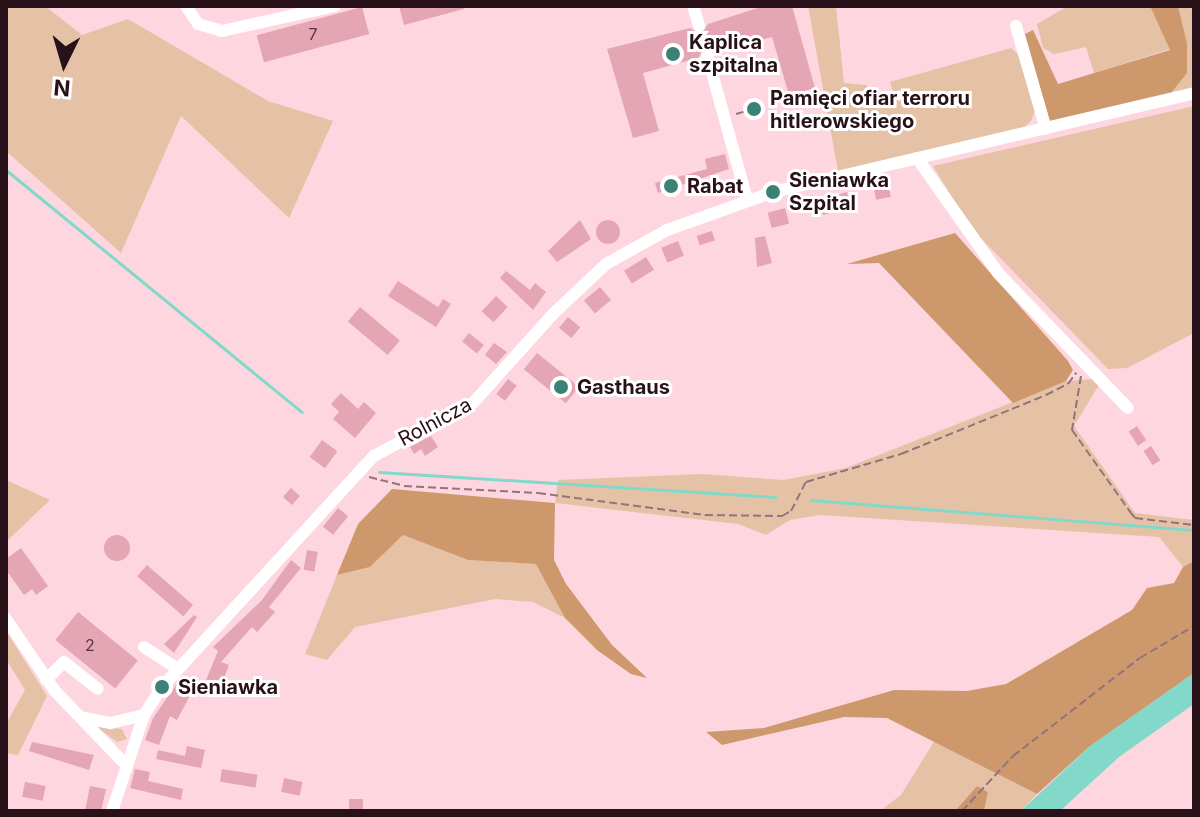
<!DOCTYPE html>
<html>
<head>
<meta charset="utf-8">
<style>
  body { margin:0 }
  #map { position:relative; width:1200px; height:817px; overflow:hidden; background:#fed6df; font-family:Inter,sans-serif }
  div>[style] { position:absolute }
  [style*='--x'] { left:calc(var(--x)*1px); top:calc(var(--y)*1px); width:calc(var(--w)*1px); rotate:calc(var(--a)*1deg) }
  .green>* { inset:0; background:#e5c2a6 }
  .forest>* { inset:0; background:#cd986b }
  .water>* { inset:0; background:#82d9ca }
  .stream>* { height:3px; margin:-1.5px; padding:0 1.5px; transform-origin:1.5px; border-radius:1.5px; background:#82d9ca }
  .building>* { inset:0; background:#e4a5b5; transform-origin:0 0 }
  .round { border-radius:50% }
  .minor-tunnel>* { height:12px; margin-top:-6px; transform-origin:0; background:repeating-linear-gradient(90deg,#deb8c1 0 12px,transparent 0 18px) }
  .path>* { height:2px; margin-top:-1px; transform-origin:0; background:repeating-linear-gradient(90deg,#93737b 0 8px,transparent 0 12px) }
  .minor>* { height:12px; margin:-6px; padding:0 6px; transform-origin:6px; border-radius:6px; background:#fff }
  .dots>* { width:22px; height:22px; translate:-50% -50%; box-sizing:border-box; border:4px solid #fff; border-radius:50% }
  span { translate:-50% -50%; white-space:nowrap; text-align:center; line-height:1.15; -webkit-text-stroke:6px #fff; paint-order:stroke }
  .number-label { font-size:16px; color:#57363f }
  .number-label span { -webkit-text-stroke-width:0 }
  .poi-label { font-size:20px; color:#281118; font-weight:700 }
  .left { translate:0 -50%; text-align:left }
  .street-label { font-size:20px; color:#281118 }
  .frame { position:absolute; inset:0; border:8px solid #281118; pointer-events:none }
  .north { position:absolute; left:24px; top:24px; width:80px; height:80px; -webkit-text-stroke:6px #fff; paint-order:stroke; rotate:185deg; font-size:22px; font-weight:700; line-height:32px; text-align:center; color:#281118 }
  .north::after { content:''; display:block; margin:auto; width:28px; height:36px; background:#281118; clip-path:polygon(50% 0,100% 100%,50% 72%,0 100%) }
</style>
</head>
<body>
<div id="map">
  <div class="green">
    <i style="clip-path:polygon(6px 6px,45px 6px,82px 35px,128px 19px,268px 101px,333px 121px,289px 218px,181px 116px,121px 253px,6px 151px)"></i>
    <i style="clip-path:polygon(808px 6px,836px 6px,844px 83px,867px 85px,872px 108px,897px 104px,890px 82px,1011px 48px,1020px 56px,1035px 111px,1031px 121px,1021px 130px,838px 171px)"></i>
    <i style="clip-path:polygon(1068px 6px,1150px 6px,1170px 49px,1094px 73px,1086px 47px,1054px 54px,1043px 48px,1037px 24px)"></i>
    <i style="clip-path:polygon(1178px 6px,1194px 9px,1194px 87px,1171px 93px,1187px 72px,1187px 43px)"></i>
    <i style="clip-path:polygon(1194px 106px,1194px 333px,1127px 368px,1108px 369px,971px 228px,933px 166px)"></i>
    <i style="clip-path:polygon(1093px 379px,1099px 385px,1074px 426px,1135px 513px,1194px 520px,1194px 561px,1183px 567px,1159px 537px,820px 515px,790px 520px,766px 535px,738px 524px,555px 503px,558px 480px,702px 474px,784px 480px,846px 468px,1066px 381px)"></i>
    <i style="clip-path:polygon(6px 480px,50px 500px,6px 542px)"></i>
    <i style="clip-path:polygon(403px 535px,468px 560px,537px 564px,565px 618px,533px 602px,495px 599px,355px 627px,327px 660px,305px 654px,337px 575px,370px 567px)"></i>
    <i style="clip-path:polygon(6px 631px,47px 696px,18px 755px,6px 753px,6px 724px,25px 690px,6px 659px)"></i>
    <i style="clip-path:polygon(97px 727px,122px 729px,127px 739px,117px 742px)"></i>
    <i style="clip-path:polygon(935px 740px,1037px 794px,1021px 811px,984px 811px,988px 792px,977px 786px,955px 811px,880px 811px,901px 795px)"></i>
  </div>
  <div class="forest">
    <i style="clip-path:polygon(1150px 6px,1178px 6px,1187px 43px,1187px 73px,1171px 93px,1050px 122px,1025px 34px,1033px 30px,1058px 84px,1170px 50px)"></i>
    <i style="clip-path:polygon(955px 233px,1068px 361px,1073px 370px,1066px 381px,1013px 403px,879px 263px,847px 264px)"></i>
    <i style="clip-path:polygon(392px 489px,555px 503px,554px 560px,566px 584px,612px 645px,647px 678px,631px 674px,597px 650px,565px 618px,536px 564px,468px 560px,403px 535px,370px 567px,337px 575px,358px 524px)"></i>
    <i style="clip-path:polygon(1194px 561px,1194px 673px,1089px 747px,1037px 794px,887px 718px,844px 717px,722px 745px,706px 732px,764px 728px,894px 690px,967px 691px,1006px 684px,1132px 610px,1147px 588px,1174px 583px,1183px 567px)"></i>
    <i style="clip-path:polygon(977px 786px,988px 792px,984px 811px,955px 811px)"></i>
  </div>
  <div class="water">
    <i style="clip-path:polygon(1194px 673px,1194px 704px,1119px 757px,1060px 811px,1021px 811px,1089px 747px)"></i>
  </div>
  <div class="stream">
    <i style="--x:6;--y:170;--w:382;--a:39.3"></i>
    <i style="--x:379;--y:472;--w:397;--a:3.6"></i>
    <i style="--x:811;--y:500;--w:384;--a:4.5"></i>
  </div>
  <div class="building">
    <i style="clip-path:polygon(399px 6px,463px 6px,464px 9px,404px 25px)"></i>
    <i style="clip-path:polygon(764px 6px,792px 6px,815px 88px,789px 95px,772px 37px,716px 53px,705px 46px,698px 58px,643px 73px,659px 131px,633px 138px,607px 49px,690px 28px,701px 35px,708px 24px)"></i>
    <i style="left:362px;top:7px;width:28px;height:109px;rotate:75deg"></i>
    <i style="clip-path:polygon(725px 154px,729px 169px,658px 193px,655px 183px,707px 169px,705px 159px)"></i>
    <i style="left:888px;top:183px;width:14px;height:15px;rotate:78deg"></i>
    <i style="left:847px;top:192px;width:16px;height:29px;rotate:75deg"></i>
    <i style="left:785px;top:208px;width:16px;height:18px;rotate:75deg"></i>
    <i class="round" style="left:596px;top:220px;width:24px;height:24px"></i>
    <i style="clip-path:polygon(580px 220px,591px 239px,557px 262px,548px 251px)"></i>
    <i style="left:712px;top:231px;width:10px;height:16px;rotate:73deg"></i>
    <i style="clip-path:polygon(765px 236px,772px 263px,757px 267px,755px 238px)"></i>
    <i style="left:678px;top:241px;width:16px;height:18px;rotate:68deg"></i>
    <i style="left:646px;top:257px;width:15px;height:26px;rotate:58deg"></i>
    <i style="clip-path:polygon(506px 271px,530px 290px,535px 283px,546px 292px,533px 310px,500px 278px)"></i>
    <i style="clip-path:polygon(398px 281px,438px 307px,443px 299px,451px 304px,436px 327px,388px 296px)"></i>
    <i style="left:600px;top:287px;width:17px;height:21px;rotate:50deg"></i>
    <i style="left:496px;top:296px;width:16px;height:21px;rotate:43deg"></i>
    <i style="left:360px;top:307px;width:52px;height:19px;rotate:40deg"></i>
    <i style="left:568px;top:317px;width:16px;height:14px;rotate:40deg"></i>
    <i style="left:469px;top:333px;width:19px;height:11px;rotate:39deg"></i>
    <i style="clip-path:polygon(494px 343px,507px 352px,496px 364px,485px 355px)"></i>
    <i style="left:537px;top:353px;width:54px;height:21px;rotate:39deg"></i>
    <i style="left:508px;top:379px;width:11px;height:19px;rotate:38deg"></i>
    <i style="clip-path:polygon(341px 393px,358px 409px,364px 402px,376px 413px,355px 438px,333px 419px,339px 412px,331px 404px)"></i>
    <i style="left:1137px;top:426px;width:17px;height:10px;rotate:57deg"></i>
    <i style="clip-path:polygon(431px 436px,438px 447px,425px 456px,421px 449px,414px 454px,410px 447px)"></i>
    <i style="left:322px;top:440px;width:19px;height:21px;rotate:36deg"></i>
    <i style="left:1151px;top:446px;width:17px;height:9px;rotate:57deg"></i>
    <i style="left:291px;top:488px;width:12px;height:12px;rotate:42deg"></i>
    <i style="left:338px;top:508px;width:13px;height:24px;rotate:39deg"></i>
    <i class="round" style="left:104px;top:535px;width:26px;height:26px"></i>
    <i style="clip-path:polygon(21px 548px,48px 586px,36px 595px,32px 589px,24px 595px,6px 570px,6px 559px)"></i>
    <i style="left:307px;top:550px;width:11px;height:20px;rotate:10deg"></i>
    <i style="clip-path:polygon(291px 560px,301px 568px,269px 607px,275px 612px,257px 632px,252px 627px,221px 662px,229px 665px,221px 686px,206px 680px,218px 651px,213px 647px,262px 600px)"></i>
    <i style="left:147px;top:565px;width:61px;height:15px;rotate:41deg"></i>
    <i style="left:78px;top:612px;width:77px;height:36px;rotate:39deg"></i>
    <i style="clip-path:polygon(194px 615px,197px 617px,174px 653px,164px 644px)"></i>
    <i style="clip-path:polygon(178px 682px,193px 690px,177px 720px,170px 716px,159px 745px,145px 740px,153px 718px)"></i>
    <i style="clip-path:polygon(32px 742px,94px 755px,89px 770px,29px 751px)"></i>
    <i style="clip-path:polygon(187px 746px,205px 750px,201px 768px,156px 759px,158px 750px,185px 756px)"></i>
    <i style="clip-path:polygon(135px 769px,150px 772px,148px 781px,183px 789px,181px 800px,130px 788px)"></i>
    <i style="left:222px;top:769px;width:36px;height:13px;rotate:9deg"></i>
    <i style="left:284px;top:778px;width:19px;height:14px;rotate:12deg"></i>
    <i style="left:25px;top:782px;width:21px;height:15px;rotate:11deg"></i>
    <i style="clip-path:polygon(90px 786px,106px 789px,101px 811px,85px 811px)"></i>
    <i style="left:349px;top:799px;width:14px;height:12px"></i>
  </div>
  <div class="minor-tunnel">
    <i style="--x:699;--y:26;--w:30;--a:75"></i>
  </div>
  <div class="path">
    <i style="--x:736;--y:114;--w:15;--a:-16"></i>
    <i style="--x:1081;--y:376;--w:55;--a:99.5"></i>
    <i style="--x:1072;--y:430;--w:102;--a:54.6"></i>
    <i style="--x:1131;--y:513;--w:6;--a:51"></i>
    <i style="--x:1135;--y:518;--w:59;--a:6.8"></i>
    <i style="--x:369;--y:477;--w:36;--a:14"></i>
    <i style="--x:404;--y:486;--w:134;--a:3"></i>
    <i style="--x:538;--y:493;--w:168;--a:7.5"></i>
    <i style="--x:705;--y:515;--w:77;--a:0.7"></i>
    <i style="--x:782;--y:516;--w:10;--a:-29"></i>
    <i style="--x:791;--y:511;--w:33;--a:-63"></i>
    <i style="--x:806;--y:482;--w:99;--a:-16.4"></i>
    <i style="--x:901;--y:454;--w:157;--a:-22.1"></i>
    <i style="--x:1046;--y:395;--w:25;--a:-27"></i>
    <i style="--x:1068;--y:384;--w:14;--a:-54"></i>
    <i style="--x:962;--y:811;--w:75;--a:-47.2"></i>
    <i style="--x:1013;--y:756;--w:160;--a:-37.7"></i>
    <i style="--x:1140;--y:658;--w:63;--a:-30.7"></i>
  </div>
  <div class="minor">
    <i style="--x:186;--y:6;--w:22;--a:56"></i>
    <i style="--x:198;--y:24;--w:25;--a:16"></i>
    <i style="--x:222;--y:31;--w:116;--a:-12.5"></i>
    <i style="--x:693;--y:6;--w:21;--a:73"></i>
    <i style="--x:1016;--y:26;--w:107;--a:73.8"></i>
    <i style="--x:707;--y:55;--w:149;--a:74.5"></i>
    <i style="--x:917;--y:158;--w:141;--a:54.8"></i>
    <i style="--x:998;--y:273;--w:187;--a:46.1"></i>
    <i style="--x:6;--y:619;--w:87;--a:55.8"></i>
    <i style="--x:55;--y:691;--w:103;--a:46.2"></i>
    <i style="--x:144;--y:647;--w:40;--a:32.9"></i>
    <i style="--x:46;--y:680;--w:25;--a:-45"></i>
    <i style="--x:64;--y:662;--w:43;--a:38.5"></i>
    <i style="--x:81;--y:717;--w:30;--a:12"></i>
    <i style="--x:110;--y:723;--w:35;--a:-13"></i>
    <i style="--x:112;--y:811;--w:101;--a:-71.6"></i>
    <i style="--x:144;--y:715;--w:33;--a:-57"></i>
    <i style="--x:162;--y:687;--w:314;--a:-47.5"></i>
    <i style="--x:374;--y:456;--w:112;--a:-28.2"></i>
    <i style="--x:473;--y:403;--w:121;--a:-48"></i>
    <i style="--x:554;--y:313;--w:71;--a:-43.3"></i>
    <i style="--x:606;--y:264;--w:70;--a:-29.1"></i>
    <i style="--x:667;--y:230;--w:113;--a:-19.7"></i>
    <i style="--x:773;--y:192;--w:432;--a:-13.2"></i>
  </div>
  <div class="dots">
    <i style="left:673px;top:54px;background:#3d8176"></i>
    <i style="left:754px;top:109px;background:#3d8176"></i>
    <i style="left:671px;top:186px;background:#3d8176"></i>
    <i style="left:773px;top:192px;background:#3d8176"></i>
    <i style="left:561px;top:387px;background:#3d8176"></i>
    <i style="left:162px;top:687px;background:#3d8176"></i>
  </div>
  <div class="number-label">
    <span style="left:313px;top:34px">7</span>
    <span style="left:90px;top:645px">2</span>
  </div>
  <div class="poi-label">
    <span class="left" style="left:689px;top:54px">Kaplica<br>szpitalna</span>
    <span class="left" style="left:770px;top:110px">Pamięci ofiar terroru<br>hitlerowskiego</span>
    <span class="left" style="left:789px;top:192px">Sieniawka<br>Szpital</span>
    <span class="left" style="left:687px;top:186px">Rabat</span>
    <span class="left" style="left:577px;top:387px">Gasthaus</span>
    <span class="left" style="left:178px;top:687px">Sieniawka</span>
  </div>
  <div class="street-label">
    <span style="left:435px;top:422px;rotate:-28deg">Rolnicza</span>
  </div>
  <div class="frame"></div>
  <div class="north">N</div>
</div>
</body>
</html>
